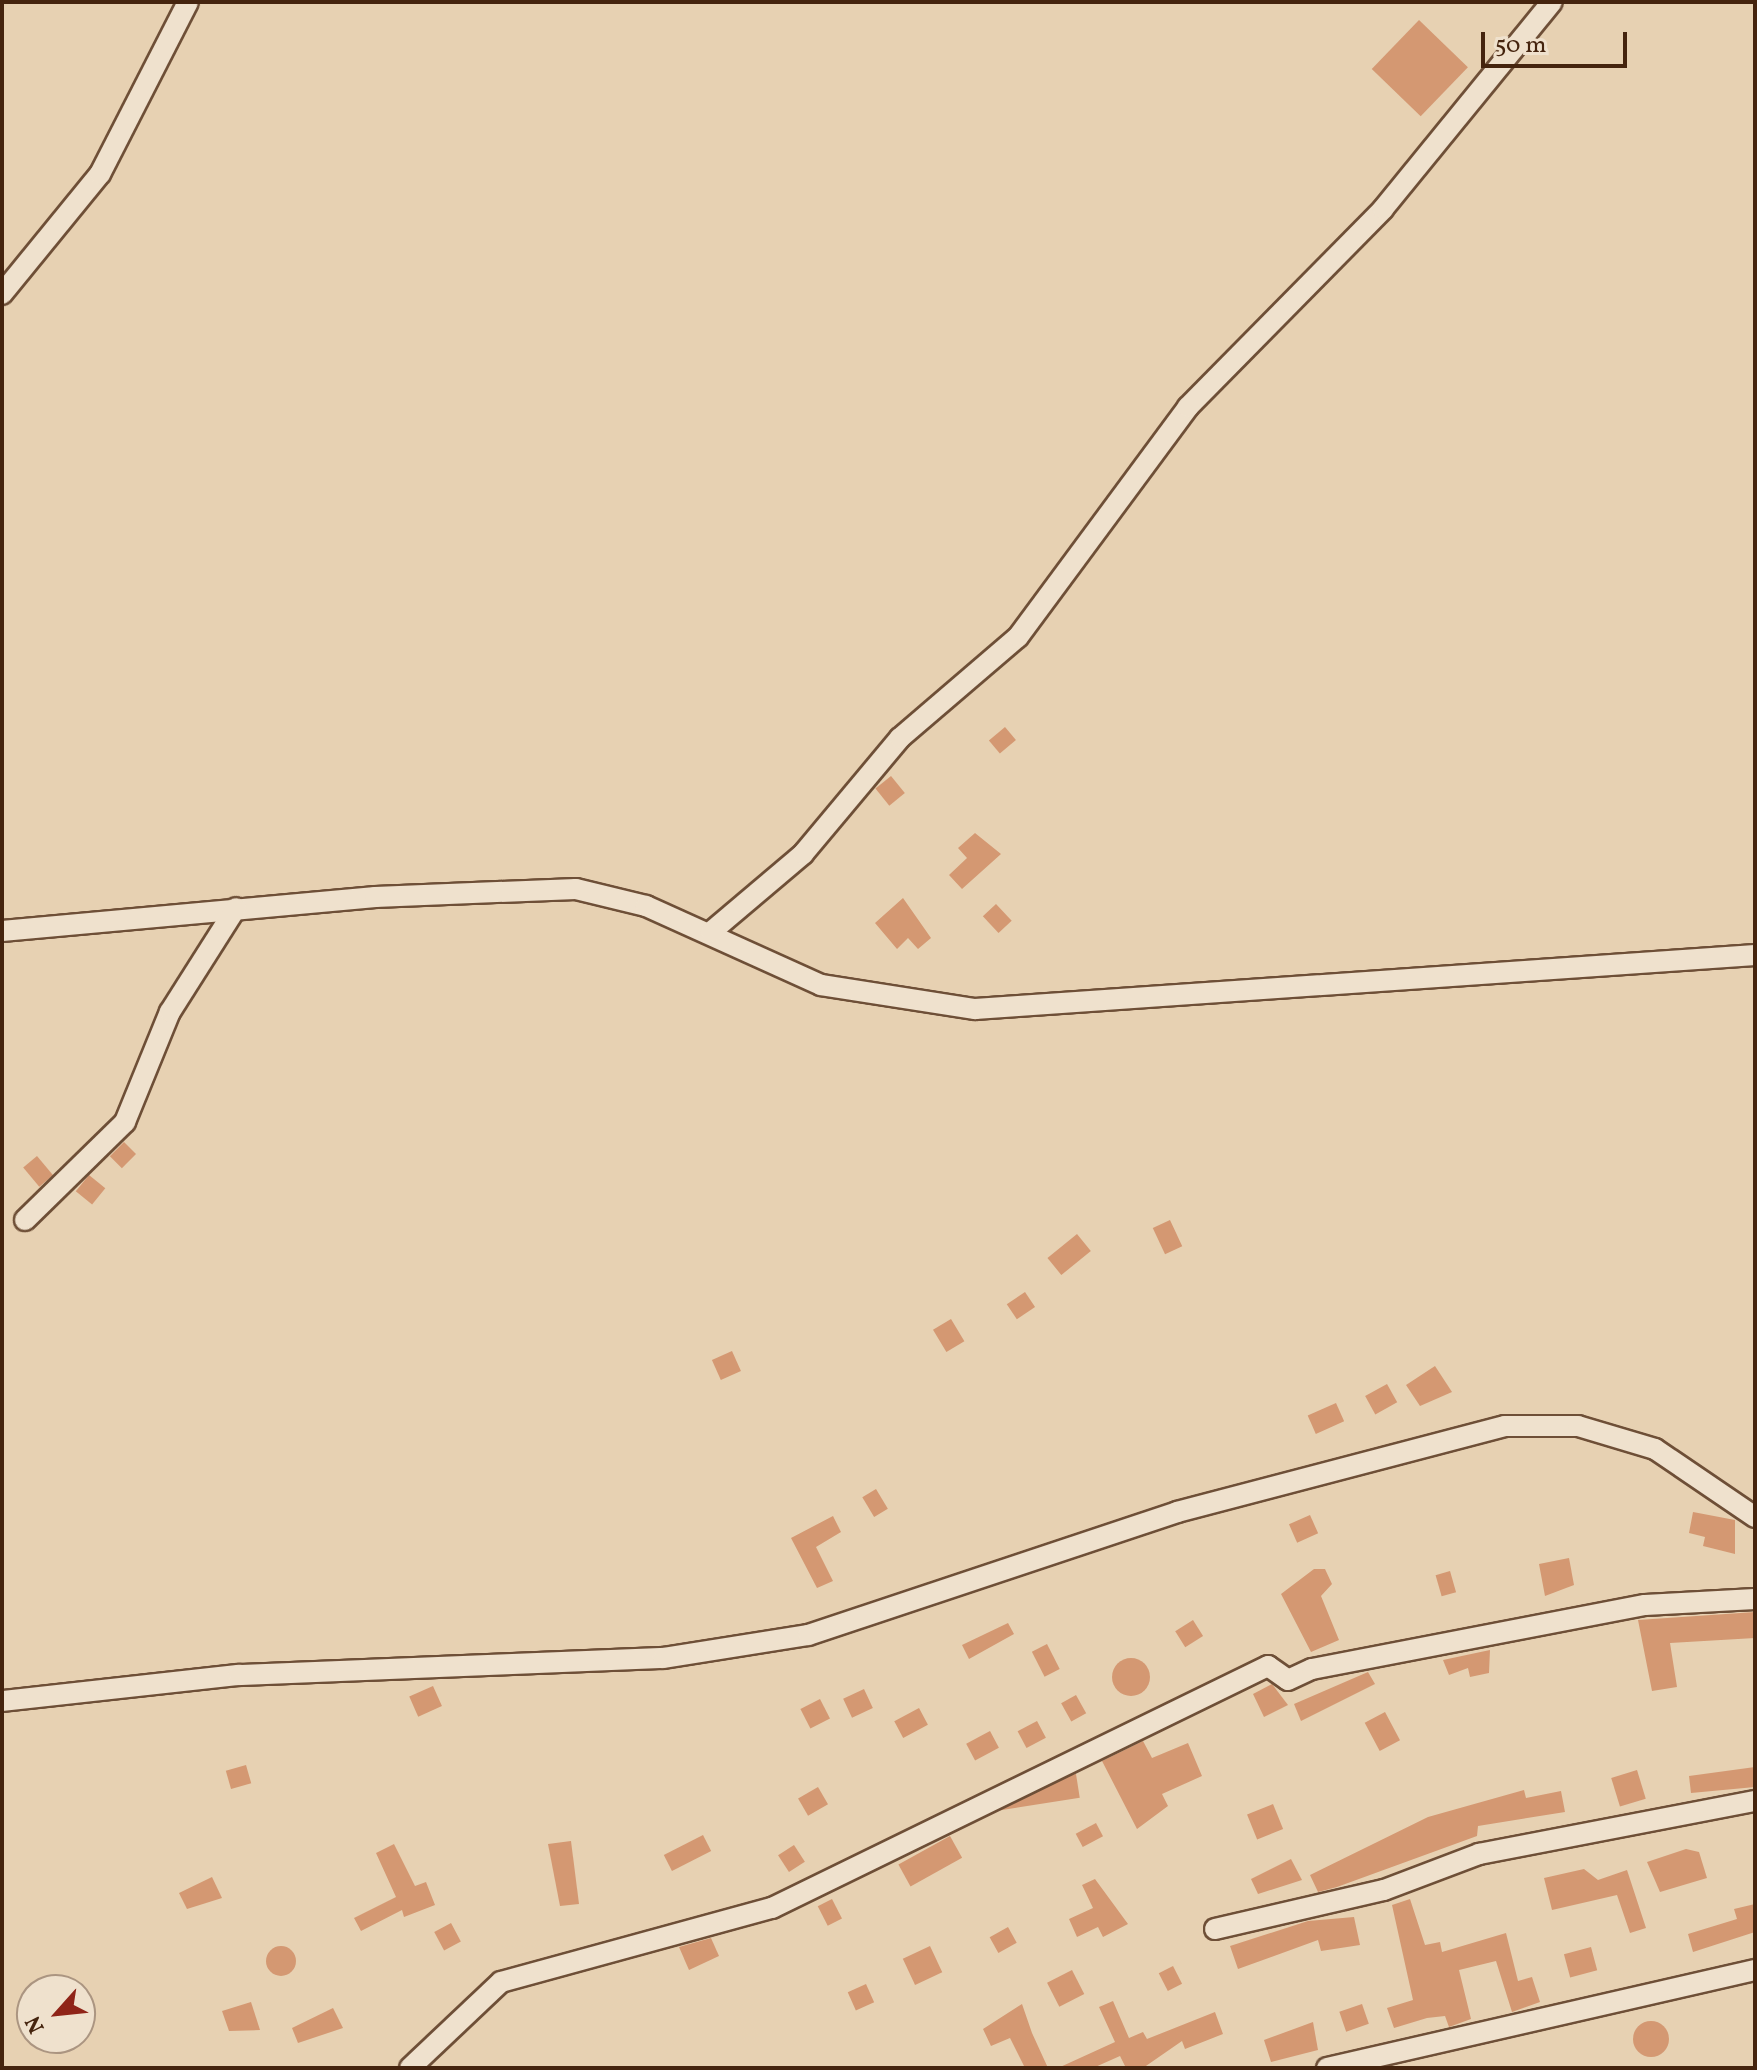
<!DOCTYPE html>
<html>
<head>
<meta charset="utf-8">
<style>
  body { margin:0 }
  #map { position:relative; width:1757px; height:2070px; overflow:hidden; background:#e7d1b2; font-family:Vollkorn,serif }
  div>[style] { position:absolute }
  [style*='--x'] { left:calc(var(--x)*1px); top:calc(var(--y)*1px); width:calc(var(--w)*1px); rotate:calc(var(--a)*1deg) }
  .building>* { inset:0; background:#d49872; transform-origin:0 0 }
  .round { border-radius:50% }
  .roads { filter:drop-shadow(2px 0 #6e4f37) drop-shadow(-2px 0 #6e4f37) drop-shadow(0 2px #6e4f37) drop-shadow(0 -2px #6e4f37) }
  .street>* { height:20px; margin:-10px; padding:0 10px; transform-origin:10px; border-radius:10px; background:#efe1cd }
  span { translate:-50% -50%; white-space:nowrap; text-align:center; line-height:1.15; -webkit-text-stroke:6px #efe1cd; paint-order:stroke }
  .frame { position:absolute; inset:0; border:4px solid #45240e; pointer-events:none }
  .north { position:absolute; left:16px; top:1974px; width:80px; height:80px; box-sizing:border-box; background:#efe1cd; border:2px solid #ab9581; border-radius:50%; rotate:243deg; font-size:22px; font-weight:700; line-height:32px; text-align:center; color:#45240e }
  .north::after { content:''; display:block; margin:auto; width:28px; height:36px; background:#8f2418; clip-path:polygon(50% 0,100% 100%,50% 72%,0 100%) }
  .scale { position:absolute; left:1481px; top:32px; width:146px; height:36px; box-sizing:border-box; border:4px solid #45240e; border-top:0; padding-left:10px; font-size:24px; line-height:28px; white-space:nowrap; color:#45240e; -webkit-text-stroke:6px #efe1cd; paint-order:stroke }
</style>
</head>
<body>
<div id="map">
  <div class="building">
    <i style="left:1419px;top:20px;width:68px;height:68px;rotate:44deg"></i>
    <i style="left:1005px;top:727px;width:17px;height:21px;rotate:50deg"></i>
    <i style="left:891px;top:776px;width:22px;height:20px;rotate:51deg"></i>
    <i style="clip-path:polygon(975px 833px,1001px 854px,962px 889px,949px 875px,967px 858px,958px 848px)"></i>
    <i style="clip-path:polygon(903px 898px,931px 938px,918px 949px,908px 938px,897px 949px,875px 923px)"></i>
    <i style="left:996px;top:904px;width:23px;height:18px;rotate:47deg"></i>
    <i style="left:124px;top:1142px;width:17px;height:20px;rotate:45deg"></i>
    <i style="left:37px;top:1156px;width:25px;height:18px;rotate:50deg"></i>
    <i style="left:89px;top:1175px;width:21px;height:21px;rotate:39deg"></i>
    <i style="left:1170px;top:1220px;width:29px;height:19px;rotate:65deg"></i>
    <i style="left:1077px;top:1234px;width:22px;height:38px;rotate:51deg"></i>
    <i style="left:1025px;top:1292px;width:18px;height:22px;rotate:56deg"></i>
    <i style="left:951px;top:1319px;width:26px;height:21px;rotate:59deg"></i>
    <i style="left:732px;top:1351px;width:22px;height:22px;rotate:66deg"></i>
    <i style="clip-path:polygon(1435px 1366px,1452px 1392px,1420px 1406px,1406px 1385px)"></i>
    <i style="left:1387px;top:1384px;width:21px;height:25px;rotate:61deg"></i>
    <i style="left:1336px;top:1403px;width:20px;height:31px;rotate:66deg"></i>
    <i style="left:876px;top:1489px;width:23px;height:16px;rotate:59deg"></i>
    <i style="clip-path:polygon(1693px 1512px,1735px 1520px,1735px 1554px,1703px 1546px,1705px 1537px,1689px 1533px)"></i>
    <i style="left:1310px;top:1515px;width:20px;height:23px;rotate:66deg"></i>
    <i style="clip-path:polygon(833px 1516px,841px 1532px,816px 1547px,833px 1581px,817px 1588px,791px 1538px)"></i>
    <i style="clip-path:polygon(1569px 1558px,1574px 1585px,1545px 1596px,1539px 1564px)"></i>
    <i style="clip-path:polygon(1314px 1569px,1325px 1569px,1332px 1584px,1321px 1596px,1339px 1640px,1311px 1652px,1281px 1594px)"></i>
    <i style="left:1450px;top:1571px;width:22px;height:15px;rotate:74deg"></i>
    <i style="clip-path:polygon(1755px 1612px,1755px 1638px,1670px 1643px,1677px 1687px,1652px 1691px,1638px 1620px)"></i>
    <i style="left:1193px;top:1620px;width:19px;height:21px;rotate:58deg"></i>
    <i style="clip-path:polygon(1008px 1623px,1014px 1634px,969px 1659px,962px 1645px)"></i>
    <i style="left:1047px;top:1644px;width:28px;height:17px;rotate:63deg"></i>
    <i style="clip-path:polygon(1490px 1650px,1489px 1673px,1470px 1677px,1468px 1668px,1449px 1675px,1443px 1660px)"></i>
    <i class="round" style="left:1112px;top:1658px;width:38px;height:38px"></i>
    <i style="clip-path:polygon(1368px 1672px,1375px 1684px,1301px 1721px,1294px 1704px)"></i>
    <i style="clip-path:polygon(1272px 1684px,1288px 1705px,1264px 1717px,1253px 1694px)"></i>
    <i style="left:433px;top:1686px;width:22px;height:26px;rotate:66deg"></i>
    <i style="left:864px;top:1689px;width:21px;height:23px;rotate:65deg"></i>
    <i style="left:1076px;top:1695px;width:21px;height:17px;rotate:61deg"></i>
    <i style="left:820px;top:1699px;width:22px;height:22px;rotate:63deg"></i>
    <i style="left:919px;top:1708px;width:19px;height:28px;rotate:62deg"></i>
    <i style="left:1385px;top:1712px;width:32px;height:23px;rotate:62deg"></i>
    <i style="left:1037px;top:1721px;width:19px;height:22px;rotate:62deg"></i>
    <i style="left:990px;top:1731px;width:19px;height:27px;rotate:62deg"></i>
    <i style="clip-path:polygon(1143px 1741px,1152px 1758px,1188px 1743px,1202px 1776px,1162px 1794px,1168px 1806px,1137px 1829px,1102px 1761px)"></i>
    <i style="left:246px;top:1765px;width:19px;height:21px;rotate:74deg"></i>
    <i style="clip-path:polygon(1755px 1767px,1755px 1787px,1691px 1793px,1689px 1776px)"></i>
    <i style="left:1637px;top:1770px;width:30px;height:27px;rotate:73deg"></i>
    <i style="left:1076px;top:1774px;width:24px;height:85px;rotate:81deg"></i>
    <i style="left:818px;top:1787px;width:20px;height:23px;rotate:60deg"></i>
    <i style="clip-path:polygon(1524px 1790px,1526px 1798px,1561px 1791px,1565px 1812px,1478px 1826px,1477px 1836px,1337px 1887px,1318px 1892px,1310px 1875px,1428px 1817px)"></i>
    <i style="left:1273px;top:1804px;width:27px;height:28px;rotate:68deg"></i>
    <i style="left:1096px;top:1823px;width:15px;height:23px;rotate:62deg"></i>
    <i style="left:703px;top:1835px;width:18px;height:44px;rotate:63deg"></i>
    <i style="left:950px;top:1836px;width:25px;height:59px;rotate:61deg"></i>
    <i style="clip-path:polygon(571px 1841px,579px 1904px,560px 1906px,548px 1844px)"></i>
    <i style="clip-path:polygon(394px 1844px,415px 1886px,426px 1882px,435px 1905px,404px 1917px,402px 1910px,361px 1931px,354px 1918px,396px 1897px,376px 1853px)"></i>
    <i style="left:794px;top:1845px;width:20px;height:19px;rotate:57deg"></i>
    <i style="clip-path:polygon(1686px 1849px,1699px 1852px,1707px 1878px,1660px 1892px,1647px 1862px)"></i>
    <i style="clip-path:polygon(1291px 1859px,1302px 1880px,1258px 1894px,1251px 1879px)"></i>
    <i style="clip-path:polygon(1584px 1869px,1598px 1880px,1627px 1870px,1646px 1928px,1630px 1933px,1617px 1895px,1552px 1910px,1544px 1878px)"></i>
    <i style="clip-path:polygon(212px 1877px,222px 1898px,187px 1909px,179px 1893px)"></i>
    <i style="clip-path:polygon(1095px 1879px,1128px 1924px,1103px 1937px,1098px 1927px,1077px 1937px,1069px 1919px,1093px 1908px,1082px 1885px)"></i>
    <i style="left:832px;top:1899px;width:22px;height:16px;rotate:63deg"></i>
    <i style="clip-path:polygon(1410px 1899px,1425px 1945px,1440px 1942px,1442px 1952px,1506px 1933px,1518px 1981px,1532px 1977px,1540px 2002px,1512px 2012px,1496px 1961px,1459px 1970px,1471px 2019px,1449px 2027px,1445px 2016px,1427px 2018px,1394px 2028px,1387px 2008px,1413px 2000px,1392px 1905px)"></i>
    <i style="clip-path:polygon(1755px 1904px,1755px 1932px,1693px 1952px,1688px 1934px,1737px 1919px,1734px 1909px)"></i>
    <i style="clip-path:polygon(1354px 1917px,1360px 1945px,1321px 1951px,1318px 1940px,1238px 1969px,1230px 1946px,1308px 1921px)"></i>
    <i style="left:451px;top:1923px;width:21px;height:19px;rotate:62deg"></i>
    <i style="left:1008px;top:1927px;width:18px;height:21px;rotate:61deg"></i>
    <i style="clip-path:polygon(711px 1938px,719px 1956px,689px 1970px,679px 1947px)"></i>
    <i class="round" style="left:266px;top:1946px;width:30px;height:30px"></i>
    <i style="left:930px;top:1946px;width:29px;height:30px;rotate:65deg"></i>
    <i style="left:1591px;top:1947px;width:24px;height:28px;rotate:75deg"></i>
    <i style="left:1173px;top:1966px;width:20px;height:16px;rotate:63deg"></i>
    <i style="left:1072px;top:1970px;width:27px;height:28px;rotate:63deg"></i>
    <i style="left:866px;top:1984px;width:20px;height:20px;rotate:66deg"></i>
    <i style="clip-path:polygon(1113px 2001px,1129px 2038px,1143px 2032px,1147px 2039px,1215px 2012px,1223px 2034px,1185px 2049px,1182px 2041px,1143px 2068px,1126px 2068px,1120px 2056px,1093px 2068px,1058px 2068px,1115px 2042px,1099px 2007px)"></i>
    <i style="clip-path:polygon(251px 2002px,260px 2030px,229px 2031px,222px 2011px)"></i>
    <i style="clip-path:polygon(1022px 2004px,1032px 2033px,1048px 2068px,1025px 2068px,1010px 2038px,991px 2046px,983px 2029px)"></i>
    <i style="left:1362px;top:2004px;width:21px;height:24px;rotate:71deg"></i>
    <i style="clip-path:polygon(333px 2008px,343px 2028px,298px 2043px,292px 2028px)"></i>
    <i class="round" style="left:1633px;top:2021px;width:36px;height:36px"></i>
    <i style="clip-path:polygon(1313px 2022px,1318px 2050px,1271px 2062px,1264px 2040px)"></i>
  </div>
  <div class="roads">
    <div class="street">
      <i style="--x:2;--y:294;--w:155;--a:-50.8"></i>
      <i style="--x:100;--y:174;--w:193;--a:-62.9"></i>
      <i style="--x:2;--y:931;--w:375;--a:-5.2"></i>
      <i style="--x:375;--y:897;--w:201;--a:-2.3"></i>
      <i style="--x:576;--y:889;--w:72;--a:13.7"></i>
      <i style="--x:646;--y:906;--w:192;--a:24.3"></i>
      <i style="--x:821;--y:985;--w:156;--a:8.9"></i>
      <i style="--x:975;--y:1009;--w:782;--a:-3.96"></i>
      <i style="--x:711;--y:932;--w:121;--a:-40.3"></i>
      <i style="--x:803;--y:854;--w:151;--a:-50.1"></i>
      <i style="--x:900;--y:738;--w:155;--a:-40.6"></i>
      <i style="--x:1018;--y:637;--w:286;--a:-53.5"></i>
      <i style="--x:1188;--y:407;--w:278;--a:-45.4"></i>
      <i style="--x:1383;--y:209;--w:267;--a:-50.8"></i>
      <i style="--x:25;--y:1220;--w:140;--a:-44.4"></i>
      <i style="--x:125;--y:1122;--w:119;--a:-67.8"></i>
      <i style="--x:170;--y:1012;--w:123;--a:-57.6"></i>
      <i style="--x:2;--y:1701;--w:238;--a:-6.3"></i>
      <i style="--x:239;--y:1675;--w:424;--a:-2.3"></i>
      <i style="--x:663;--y:1658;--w:147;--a:-9"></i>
      <i style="--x:808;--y:1635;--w:389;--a:-18.4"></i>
      <i style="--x:1177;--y:1512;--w:339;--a:-14.7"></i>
      <i style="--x:1505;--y:1426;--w:73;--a:0"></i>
      <i style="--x:1578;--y:1426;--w:80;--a:16.6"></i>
      <i style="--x:1655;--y:1449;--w:121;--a:34.2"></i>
      <i style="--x:1215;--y:1929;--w:173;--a:-13"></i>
      <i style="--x:1384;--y:1890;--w:102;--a:-20.8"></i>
      <i style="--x:1479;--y:1854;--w:281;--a:-10.9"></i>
      <i style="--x:410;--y:2068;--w:125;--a:-43.4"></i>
      <i style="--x:501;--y:1982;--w:281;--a:-15.3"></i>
      <i style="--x:772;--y:1908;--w:552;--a:-26.01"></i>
      <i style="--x:1268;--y:1666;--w:24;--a:35"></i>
      <i style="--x:1288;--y:1680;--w:26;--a:-25"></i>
      <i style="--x:1312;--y:1669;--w:339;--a:-10.9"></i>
      <i style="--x:1645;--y:1605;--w:110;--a:-3.1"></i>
      <i style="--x:1327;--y:2068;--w:439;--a:-12.9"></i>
    </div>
  </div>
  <div class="frame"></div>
  <div class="north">N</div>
  <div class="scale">50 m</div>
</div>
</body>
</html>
